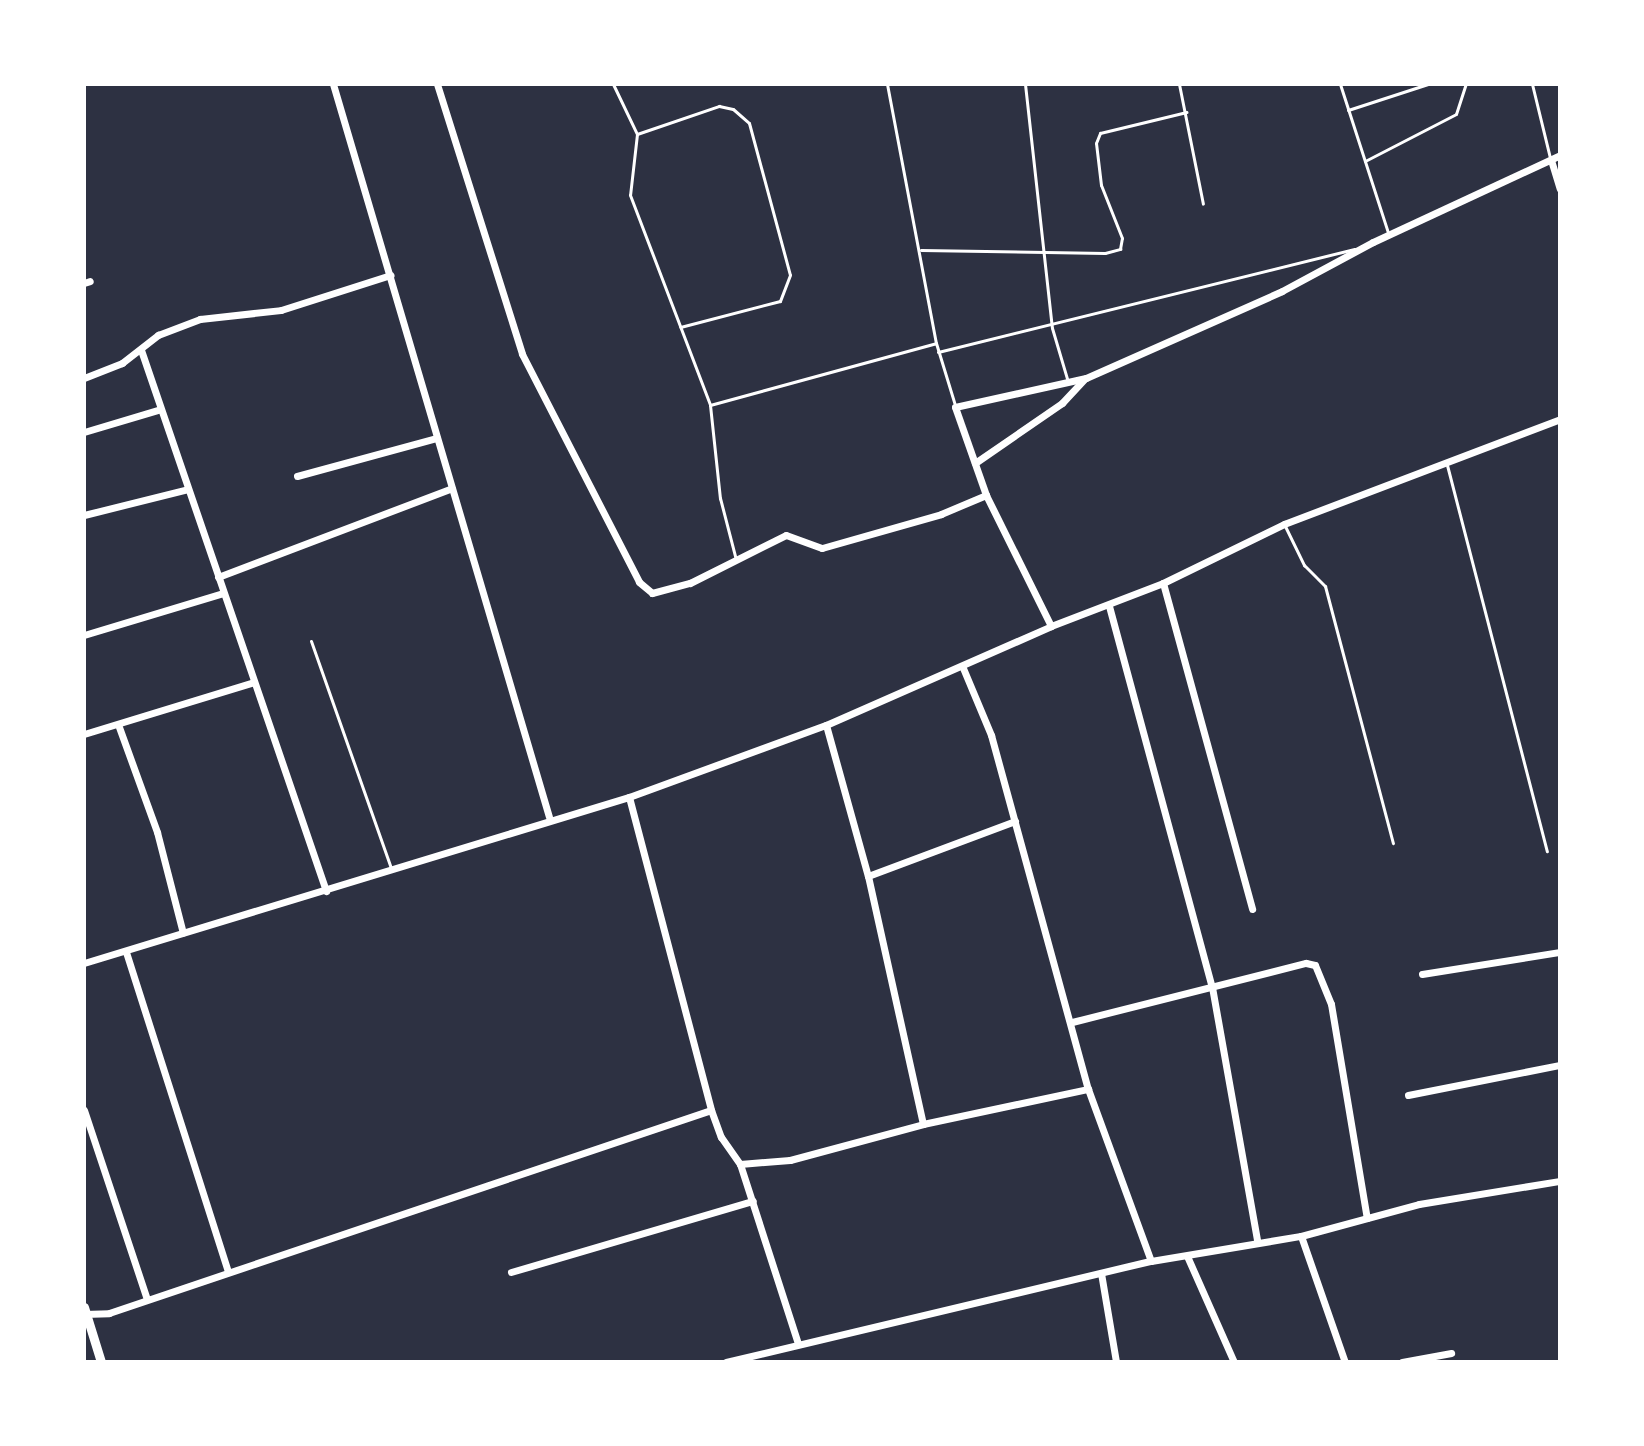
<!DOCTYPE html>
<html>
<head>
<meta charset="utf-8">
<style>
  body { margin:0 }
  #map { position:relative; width:1644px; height:1446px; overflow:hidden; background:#2d3142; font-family:Signika,sans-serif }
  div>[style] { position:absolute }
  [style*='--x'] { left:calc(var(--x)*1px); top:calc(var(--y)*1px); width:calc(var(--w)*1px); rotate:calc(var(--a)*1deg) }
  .service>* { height:3px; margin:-1.5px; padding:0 1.5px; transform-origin:1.5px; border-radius:1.5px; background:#fff }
  .minor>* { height:7px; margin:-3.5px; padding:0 3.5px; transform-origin:3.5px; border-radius:3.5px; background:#fff }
  .tertiary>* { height:9px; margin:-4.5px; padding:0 4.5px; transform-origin:4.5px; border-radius:4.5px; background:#fff }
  span { translate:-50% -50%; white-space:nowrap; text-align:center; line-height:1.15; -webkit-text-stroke:6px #fff; paint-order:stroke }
  .frame { position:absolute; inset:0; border:86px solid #fff; pointer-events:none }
</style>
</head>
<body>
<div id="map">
  <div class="service">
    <i style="--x:613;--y:84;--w:55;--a:64.4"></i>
    <i style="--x:637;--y:134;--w:61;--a:96.5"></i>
    <i style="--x:630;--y:195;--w:225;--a:69.1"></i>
    <i style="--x:710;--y:405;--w:94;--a:83.9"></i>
    <i style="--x:720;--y:498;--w:64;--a:75.5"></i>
    <i style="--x:887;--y:84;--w:264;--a:79.3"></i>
    <i style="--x:936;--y:343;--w:65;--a:73"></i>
    <i style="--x:1025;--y:84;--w:245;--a:83.7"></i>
    <i style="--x:1052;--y:328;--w:56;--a:73.5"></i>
    <i style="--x:1179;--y:84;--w:122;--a:78.7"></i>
    <i style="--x:1340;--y:84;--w:157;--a:72.1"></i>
    <i style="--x:1532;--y:84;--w:76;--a:76.3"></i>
    <i style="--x:1348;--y:110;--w:84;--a:-18"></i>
    <i style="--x:637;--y:134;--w:87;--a:-18.9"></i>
    <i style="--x:719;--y:106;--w:14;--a:12"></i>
    <i style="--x:733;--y:109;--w:21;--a:41"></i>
    <i style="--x:749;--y:123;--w:157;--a:74.9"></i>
    <i style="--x:790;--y:275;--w:28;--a:111"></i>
    <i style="--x:780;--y:301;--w:103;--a:165.4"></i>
    <i style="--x:1365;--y:161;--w:102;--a:-27.3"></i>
    <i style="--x:1456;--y:114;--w:32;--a:-72"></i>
    <i style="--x:921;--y:250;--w:184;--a:0.9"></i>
    <i style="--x:1105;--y:253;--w:16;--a:-15"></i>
    <i style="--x:1120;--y:249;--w:11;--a:-80"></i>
    <i style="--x:1122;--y:238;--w:57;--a:-111.6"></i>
    <i style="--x:1101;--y:185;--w:42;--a:-96.8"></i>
    <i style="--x:1096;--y:143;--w:11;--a:-68"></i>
    <i style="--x:1100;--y:133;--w:89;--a:-13.6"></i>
    <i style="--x:938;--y:352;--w:429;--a:-13.9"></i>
    <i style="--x:710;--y:405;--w:234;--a:-15.3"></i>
    <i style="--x:1447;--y:465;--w:399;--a:75.5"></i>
    <i style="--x:1284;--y:524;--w:46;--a:64"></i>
    <i style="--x:1304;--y:565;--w:30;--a:45"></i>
    <i style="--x:1325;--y:586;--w:266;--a:75.2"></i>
    <i style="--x:311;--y:641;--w:241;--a:70.6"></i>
  </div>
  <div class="minor">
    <i style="--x:333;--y:84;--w:764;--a:73.58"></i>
    <i style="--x:437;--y:84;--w:283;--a:72.5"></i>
    <i style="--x:522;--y:354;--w:256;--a:62.8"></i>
    <i style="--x:639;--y:582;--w:17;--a:40"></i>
    <i style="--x:652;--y:593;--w:39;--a:-15"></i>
    <i style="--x:690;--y:583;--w:107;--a:-26.6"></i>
    <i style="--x:786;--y:535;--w:38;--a:20"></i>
    <i style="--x:822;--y:548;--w:124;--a:-15.9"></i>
    <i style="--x:941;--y:514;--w:49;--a:-22.9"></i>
    <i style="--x:1551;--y:160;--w:30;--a:73"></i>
    <i style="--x:84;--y:283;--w:6;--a:-18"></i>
    <i style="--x:141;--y:350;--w:572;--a:71.12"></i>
    <i style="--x:84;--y:378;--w:41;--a:-21.5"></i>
    <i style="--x:122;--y:363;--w:46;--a:-37.9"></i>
    <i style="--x:158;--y:335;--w:45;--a:-20.9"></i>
    <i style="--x:200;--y:319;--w:81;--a:-6.3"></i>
    <i style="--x:281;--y:310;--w:115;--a:-17.7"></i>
    <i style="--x:84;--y:432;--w:80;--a:-16.6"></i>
    <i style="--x:975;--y:463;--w:106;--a:-34.6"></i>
    <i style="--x:1062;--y:403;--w:33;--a:-47"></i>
    <i style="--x:297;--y:476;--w:145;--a:-15.2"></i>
    <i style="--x:84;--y:515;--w:107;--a:-14"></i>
    <i style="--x:218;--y:577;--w:250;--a:-20.8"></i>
    <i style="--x:1163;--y:583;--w:338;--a:74.7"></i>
    <i style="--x:1109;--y:606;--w:395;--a:74.9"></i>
    <i style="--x:1212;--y:987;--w:257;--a:79.9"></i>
    <i style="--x:1051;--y:626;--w:146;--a:-116.4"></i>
    <i style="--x:986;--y:495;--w:93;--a:-109.4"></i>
    <i style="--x:955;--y:407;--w:134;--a:-12.5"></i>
    <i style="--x:1086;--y:378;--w:214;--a:-23.9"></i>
    <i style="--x:1282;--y:291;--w:103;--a:-28.3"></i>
    <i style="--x:1373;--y:242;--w:206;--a:-24.9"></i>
    <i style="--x:84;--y:635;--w:145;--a:-16.8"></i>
    <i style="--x:963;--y:668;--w:73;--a:67.3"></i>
    <i style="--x:991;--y:735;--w:367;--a:74.7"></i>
    <i style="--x:1088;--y:1089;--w:183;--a:69.9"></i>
    <i style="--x:826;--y:725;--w:157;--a:74.5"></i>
    <i style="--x:868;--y:876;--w:254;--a:77.5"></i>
    <i style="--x:119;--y:727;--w:112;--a:70.1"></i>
    <i style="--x:157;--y:832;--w:104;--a:75.6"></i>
    <i style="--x:84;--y:734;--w:175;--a:-17"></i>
    <i style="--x:629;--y:797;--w:324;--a:75.3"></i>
    <i style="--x:711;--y:1110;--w:29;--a:70"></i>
    <i style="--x:721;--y:1137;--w:33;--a:55"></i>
    <i style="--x:740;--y:1164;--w:50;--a:-4.6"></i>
    <i style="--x:790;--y:1160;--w:138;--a:-15.1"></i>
    <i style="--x:923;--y:1124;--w:169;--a:-12"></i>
    <i style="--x:868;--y:876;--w:157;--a:-20.5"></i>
    <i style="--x:126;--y:952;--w:333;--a:72.3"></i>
    <i style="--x:84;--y:963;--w:570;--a:-16.94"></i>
    <i style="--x:629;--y:797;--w:210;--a:-20.1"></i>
    <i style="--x:826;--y:725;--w:246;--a:-23.7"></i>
    <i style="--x:1051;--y:626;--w:120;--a:-21"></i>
    <i style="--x:1163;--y:583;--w:135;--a:-26"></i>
    <i style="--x:1284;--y:524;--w:295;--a:-20.8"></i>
    <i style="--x:1422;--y:974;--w:140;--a:-9.1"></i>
    <i style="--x:1072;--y:1022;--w:241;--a:-14.2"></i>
    <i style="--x:1306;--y:963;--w:9;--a:13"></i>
    <i style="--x:1315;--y:965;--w:42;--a:67.7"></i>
    <i style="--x:1331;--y:1004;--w:217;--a:80.5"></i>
    <i style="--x:1408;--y:1095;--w:155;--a:-11.2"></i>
    <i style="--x:84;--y:1110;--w:199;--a:71.6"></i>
    <i style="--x:740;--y:1164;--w:189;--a:72.1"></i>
    <i style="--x:1301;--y:1236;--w:133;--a:70.8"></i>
    <i style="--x:1187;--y:1256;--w:116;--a:66.1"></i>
    <i style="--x:511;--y:1272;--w:252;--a:-16.4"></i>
    <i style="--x:1101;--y:1273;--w:90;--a:80.4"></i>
    <i style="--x:84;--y:1314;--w:25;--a:-2"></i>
    <i style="--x:109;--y:1313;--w:635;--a:-18.63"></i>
    <i style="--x:726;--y:1362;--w:437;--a:-13.4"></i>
    <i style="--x:1151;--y:1261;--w:152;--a:-9.5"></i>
    <i style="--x:1301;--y:1236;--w:122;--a:-15.2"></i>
    <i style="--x:1419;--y:1204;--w:143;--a:-9.3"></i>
    <i style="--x:1402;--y:1362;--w:50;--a:-10.4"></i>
  </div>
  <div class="tertiary">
    <i style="--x:84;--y:1307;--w:58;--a:72.8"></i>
  </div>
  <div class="frame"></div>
</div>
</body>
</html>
